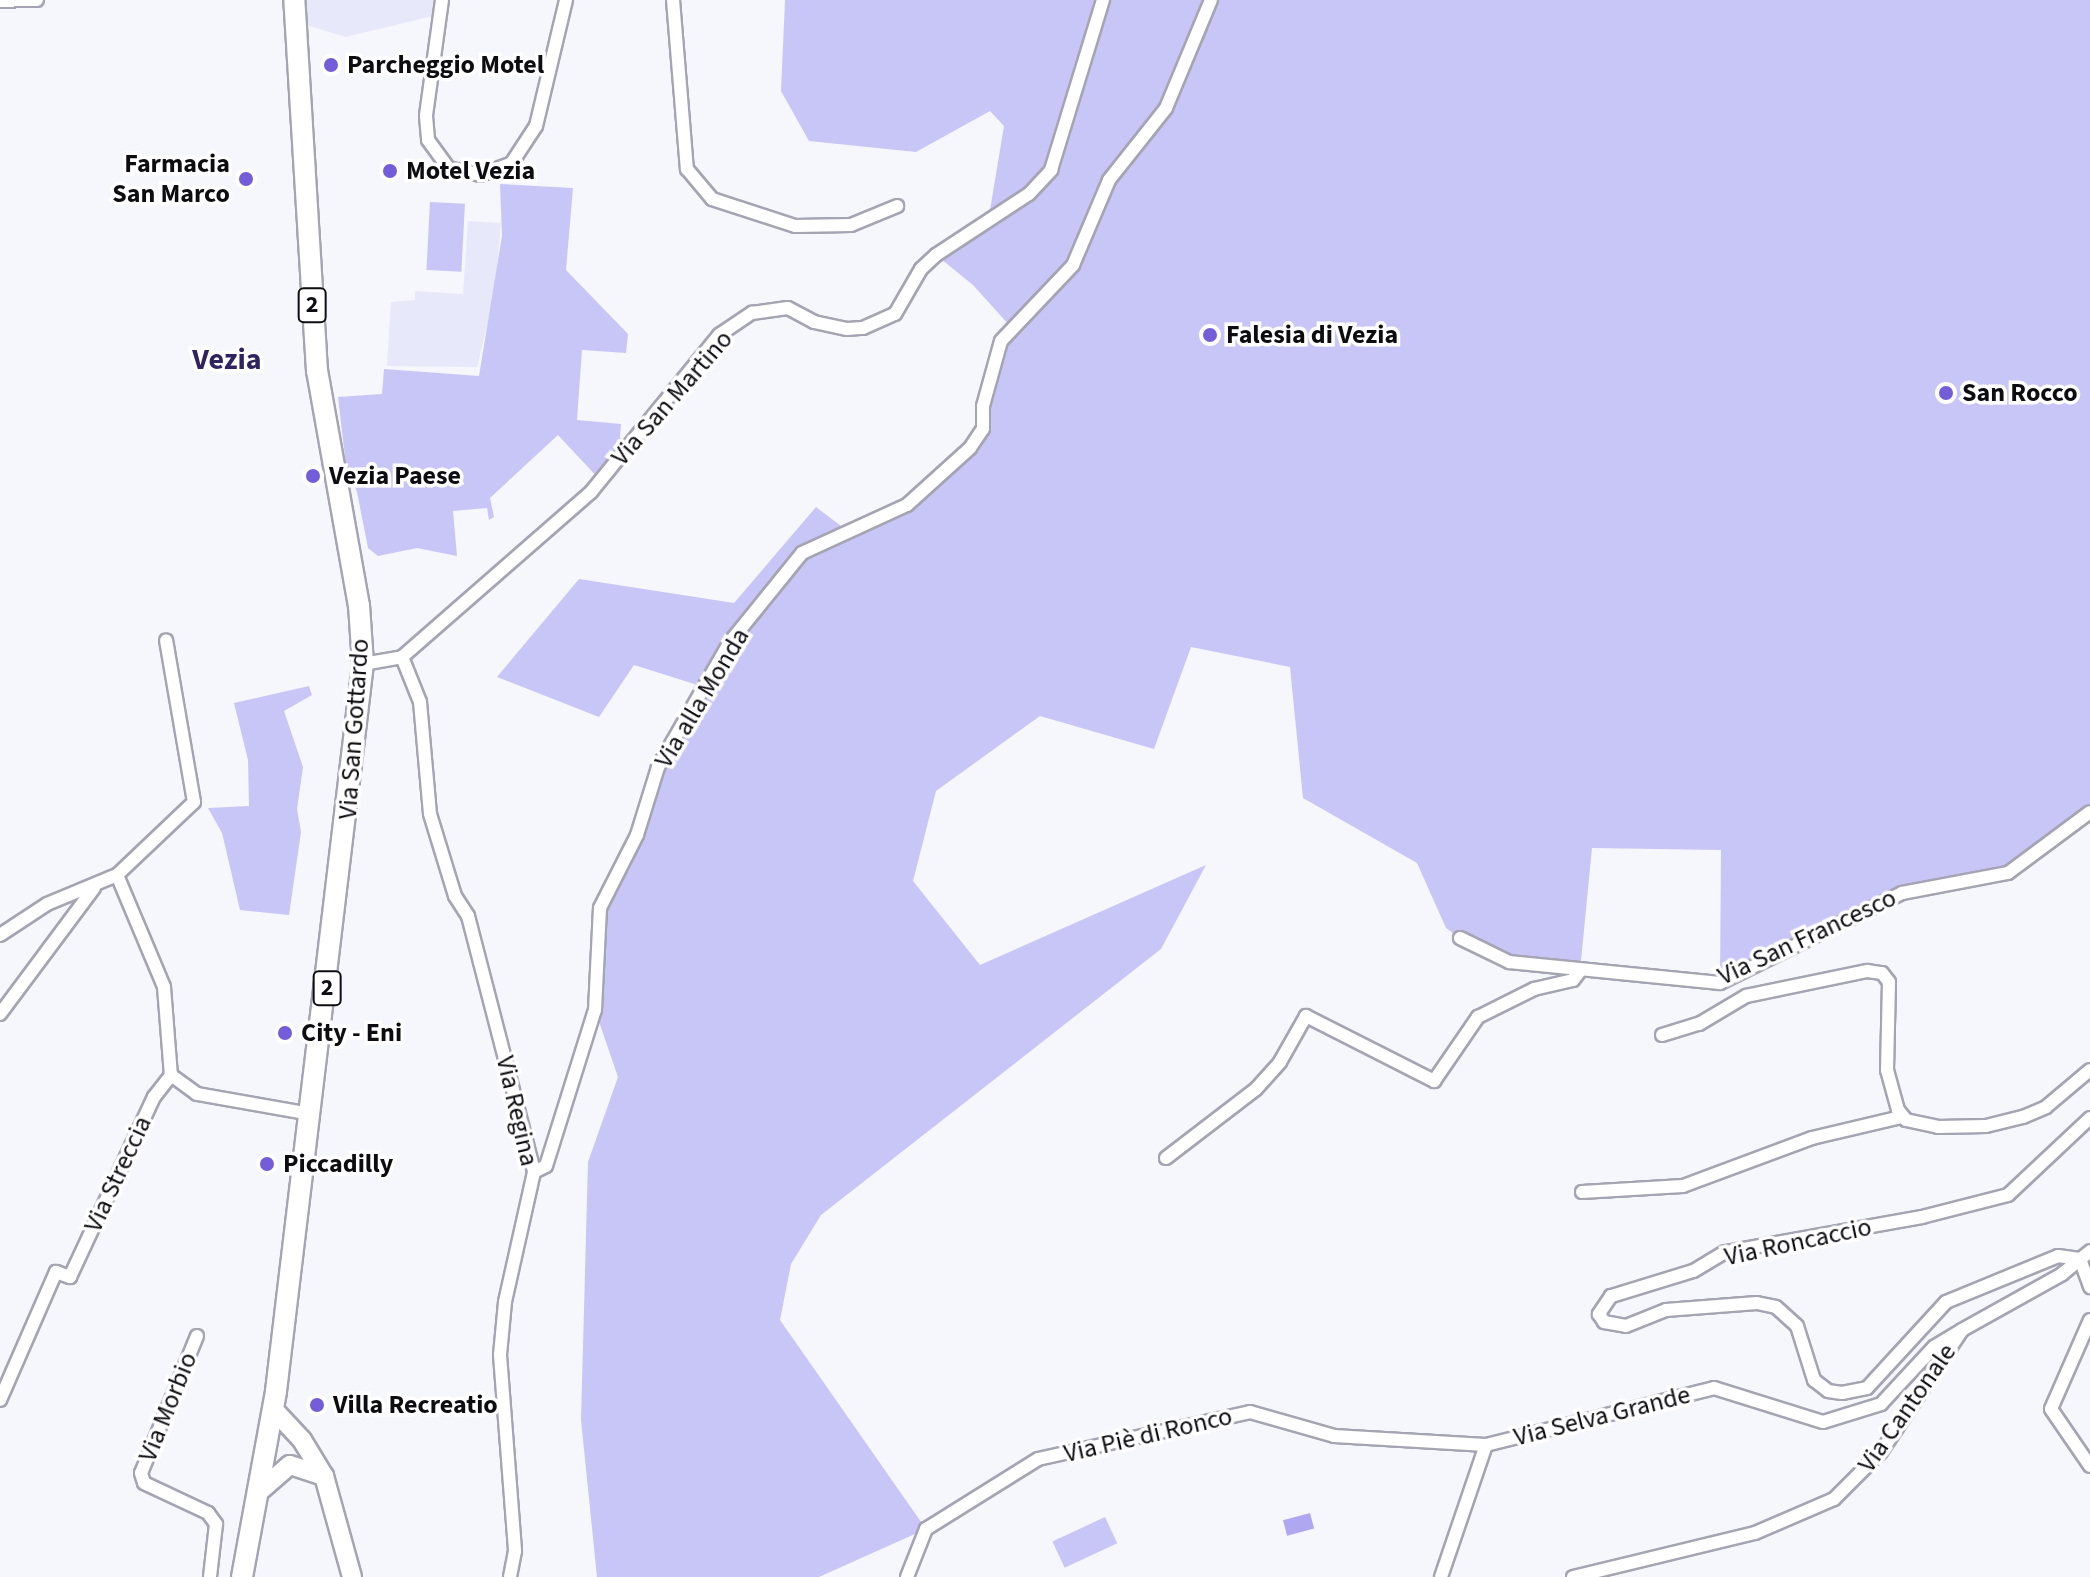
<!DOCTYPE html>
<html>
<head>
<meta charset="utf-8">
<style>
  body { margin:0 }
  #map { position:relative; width:2090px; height:1577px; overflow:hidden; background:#f6f6fd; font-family:"Source Sans 3",sans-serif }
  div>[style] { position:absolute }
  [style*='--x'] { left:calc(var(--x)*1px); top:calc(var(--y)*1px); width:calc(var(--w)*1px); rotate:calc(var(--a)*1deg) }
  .built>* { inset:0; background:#e8e8fb }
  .green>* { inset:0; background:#c8c6f6; transform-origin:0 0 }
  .water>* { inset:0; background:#afa8f1; transform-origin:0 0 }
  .roads { filter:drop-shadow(2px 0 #a4a4b3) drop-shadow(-2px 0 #a4a4b3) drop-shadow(0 2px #a4a4b3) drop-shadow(0 -2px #a4a4b3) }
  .street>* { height:12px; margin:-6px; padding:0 6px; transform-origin:6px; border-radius:6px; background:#fff }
  .secondary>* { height:18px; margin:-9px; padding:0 9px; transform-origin:9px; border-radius:9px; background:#fff }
  .primary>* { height:20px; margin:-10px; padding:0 10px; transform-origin:10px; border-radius:10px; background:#fff }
  .dots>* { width:22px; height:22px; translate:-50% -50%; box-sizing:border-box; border:4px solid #fff; border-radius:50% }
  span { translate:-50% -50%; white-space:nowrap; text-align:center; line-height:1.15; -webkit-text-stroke:7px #fff; paint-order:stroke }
  .shield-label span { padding:2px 6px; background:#fff; border:2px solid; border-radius:6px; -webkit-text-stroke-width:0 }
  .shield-label { font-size:24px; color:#0c0c11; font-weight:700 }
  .poi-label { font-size:26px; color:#0c0c11; font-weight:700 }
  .left { translate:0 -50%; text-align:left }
  .right { translate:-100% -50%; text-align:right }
  .street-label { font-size:26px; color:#0c0c11 }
  .quarter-label { font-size:30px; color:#2f245f; font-weight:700 }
</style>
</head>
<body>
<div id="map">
  <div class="built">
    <i style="clip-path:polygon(294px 0,442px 0,441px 14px,346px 37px,295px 22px)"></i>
    <i style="clip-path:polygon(468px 221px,501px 223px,495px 293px,477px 367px,387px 366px,391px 302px,415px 300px,415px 291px,463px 294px)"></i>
  </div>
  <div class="green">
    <i style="clip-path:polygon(785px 0,2090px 0,2090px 812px,2008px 873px,1902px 893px,1720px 983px,1721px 850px,1592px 848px,1580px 971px,1509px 962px,1460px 938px,1446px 928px,1417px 863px,1303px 798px,1290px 667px,1191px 647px,1154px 749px,1040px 716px,936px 791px,913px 881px,980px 965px,1206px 865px,1161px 949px,821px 1215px,791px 1264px,780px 1320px,926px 1529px,819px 1577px,597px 1577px,581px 1420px,588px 1162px,618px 1077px,595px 1010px,600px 908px,637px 835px,658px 767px,704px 687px,634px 665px,599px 717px,497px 677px,579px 579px,734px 603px,816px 507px,849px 532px,907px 505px,983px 429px,983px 406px,1010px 326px,973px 285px,936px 255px,989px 216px,1004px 126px,990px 111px,916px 152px,809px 141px,781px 91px)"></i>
    <i style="clip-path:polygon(500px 184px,573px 188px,566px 270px,628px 334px,626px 353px,582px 350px,577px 420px,621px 424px,620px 437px,627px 448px,601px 481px,558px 435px,490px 498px,494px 517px,489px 520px,487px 508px,453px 511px,457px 556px,417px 548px,378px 556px,368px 548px,357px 492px,346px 466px,338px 397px,382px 394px,384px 369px,479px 376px,502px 236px)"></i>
    <i style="left:430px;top:202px;width:35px;height:68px;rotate:3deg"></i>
    <i style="clip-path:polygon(309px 686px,312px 695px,284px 711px,303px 767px,297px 809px,301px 832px,289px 915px,240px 910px,222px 833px,208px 808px,249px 806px,248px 760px,234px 703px)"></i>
    <i style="left:1105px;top:1517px;width:29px;height:58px;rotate:65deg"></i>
  </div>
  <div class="water">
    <i style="left:1310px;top:1513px;width:16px;height:28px;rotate:75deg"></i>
  </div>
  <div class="roads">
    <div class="street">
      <i style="--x:442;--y:0;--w:117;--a:97.9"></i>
      <i style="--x:426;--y:116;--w:24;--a:85"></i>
      <i style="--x:428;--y:140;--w:34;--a:54"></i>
      <i style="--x:448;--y:168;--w:33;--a:12"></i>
      <i style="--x:480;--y:175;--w:33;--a:-20"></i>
      <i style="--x:511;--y:164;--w:45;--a:-56.7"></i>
      <i style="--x:536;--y:126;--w:130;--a:-76.6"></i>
      <i style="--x:673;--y:0;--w:170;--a:85.3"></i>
      <i style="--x:687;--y:169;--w:39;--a:50"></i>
      <i style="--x:712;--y:199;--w:87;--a:18"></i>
      <i style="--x:795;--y:226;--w:56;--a:-1"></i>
      <i style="--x:851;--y:225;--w:50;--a:-22.4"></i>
      <i style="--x:0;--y:1;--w:37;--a:-2"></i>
      <i style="--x:402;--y:657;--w:48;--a:68.2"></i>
      <i style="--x:420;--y:702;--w:112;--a:84.9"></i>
      <i style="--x:430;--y:814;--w:86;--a:73"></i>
      <i style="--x:455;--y:896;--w:24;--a:57"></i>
      <i style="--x:468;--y:916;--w:264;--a:75.5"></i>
      <i style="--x:534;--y:1172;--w:133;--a:102.6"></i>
      <i style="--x:505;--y:1302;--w:53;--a:95.4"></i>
      <i style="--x:500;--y:1355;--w:197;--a:85.6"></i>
      <i style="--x:515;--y:1551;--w:26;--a:101"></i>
      <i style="--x:363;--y:664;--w:40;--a:-10"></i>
      <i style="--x:402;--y:657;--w:251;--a:-41.1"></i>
      <i style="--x:591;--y:492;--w:203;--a:-50.8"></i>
      <i style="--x:719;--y:335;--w:40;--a:-34"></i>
      <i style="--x:752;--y:313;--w:36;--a:-8"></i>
      <i style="--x:788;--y:308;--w:30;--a:28"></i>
      <i style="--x:814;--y:322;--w:34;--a:12"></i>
      <i style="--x:847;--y:329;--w:16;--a:-4"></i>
      <i style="--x:863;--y:328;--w:35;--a:-24"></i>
      <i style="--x:895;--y:314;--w:52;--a:-60"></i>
      <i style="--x:921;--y:269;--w:21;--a:-43"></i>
      <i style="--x:936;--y:255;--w:111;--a:-33.3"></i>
      <i style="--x:1029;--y:194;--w:33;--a:-47"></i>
      <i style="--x:1051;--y:170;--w:178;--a:-73"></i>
      <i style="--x:117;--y:875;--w:121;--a:67.2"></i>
      <i style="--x:164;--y:987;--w:88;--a:85.5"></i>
      <i style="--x:171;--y:1075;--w:32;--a:36"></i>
      <i style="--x:197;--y:1094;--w:116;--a:10"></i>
      <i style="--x:0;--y:935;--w:56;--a:-33.4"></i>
      <i style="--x:47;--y:904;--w:76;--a:-22.5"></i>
      <i style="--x:117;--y:875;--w:106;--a:-43.5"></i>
      <i style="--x:194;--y:802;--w:164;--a:-99.8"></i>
      <i style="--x:1460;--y:938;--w:55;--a:26.1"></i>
      <i style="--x:1509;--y:962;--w:212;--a:5.7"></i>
      <i style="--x:1720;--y:983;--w:203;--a:-26.3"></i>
      <i style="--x:1902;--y:893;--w:108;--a:-10.7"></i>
      <i style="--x:2008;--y:873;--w:102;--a:-36.6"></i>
      <i style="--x:0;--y:1014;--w:157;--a:-53.3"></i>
      <i style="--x:1662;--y:1035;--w:39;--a:-17"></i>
      <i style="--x:1699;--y:1024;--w:55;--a:-30.8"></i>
      <i style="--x:1746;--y:996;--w:124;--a:-11.7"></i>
      <i style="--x:1867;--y:971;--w:15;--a:8"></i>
      <i style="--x:1882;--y:973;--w:11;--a:52"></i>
      <i style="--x:1889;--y:982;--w:88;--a:91.3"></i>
      <i style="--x:1887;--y:1070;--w:41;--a:74.6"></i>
      <i style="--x:1898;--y:1110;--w:13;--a:51"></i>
      <i style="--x:1906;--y:1120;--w:33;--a:12"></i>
      <i style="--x:1938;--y:1127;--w:48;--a:-1.2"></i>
      <i style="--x:1986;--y:1126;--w:38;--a:-14"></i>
      <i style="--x:2023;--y:1117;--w:25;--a:-23"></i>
      <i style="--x:2046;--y:1107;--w:57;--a:-40.1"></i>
      <i style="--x:2090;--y:1118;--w:112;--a:136.8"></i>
      <i style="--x:2008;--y:1195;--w:89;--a:165.7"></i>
      <i style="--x:1922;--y:1217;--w:200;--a:169.9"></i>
      <i style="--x:1725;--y:1252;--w:37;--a:149"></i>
      <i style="--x:1693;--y:1271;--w:86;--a:163"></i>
      <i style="--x:1611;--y:1296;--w:22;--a:124"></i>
      <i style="--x:1599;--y:1314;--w:9;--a:58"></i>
      <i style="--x:1604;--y:1322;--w:22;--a:10"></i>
      <i style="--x:1626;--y:1326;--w:43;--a:-21.8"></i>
      <i style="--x:1666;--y:1310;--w:91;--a:-4.4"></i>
      <i style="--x:1757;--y:1303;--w:19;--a:12"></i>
      <i style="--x:1776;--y:1307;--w:28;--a:42"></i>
      <i style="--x:1797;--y:1326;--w:57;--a:72.5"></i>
      <i style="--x:1814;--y:1380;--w:18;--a:38"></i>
      <i style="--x:1828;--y:1391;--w:14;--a:8"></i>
      <i style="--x:1842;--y:1393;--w:25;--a:-11"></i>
      <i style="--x:1867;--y:1388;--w:117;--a:-47.4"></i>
      <i style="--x:1946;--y:1302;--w:121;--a:-22.3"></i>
      <i style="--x:2058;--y:1256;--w:22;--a:8"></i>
      <i style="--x:2080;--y:1259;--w:30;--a:70"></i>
      <i style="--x:1166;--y:1158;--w:113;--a:-37.5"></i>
      <i style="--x:1256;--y:1089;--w:36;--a:-48"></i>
      <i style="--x:1280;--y:1062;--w:53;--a:-60.5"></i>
      <i style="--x:1306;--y:1016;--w:144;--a:26.9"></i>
      <i style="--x:1434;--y:1081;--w:78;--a:-55.5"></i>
      <i style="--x:1478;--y:1017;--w:63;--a:-26.6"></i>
      <i style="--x:1534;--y:989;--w:40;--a:-13"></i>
      <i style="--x:1573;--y:980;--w:11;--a:-52"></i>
      <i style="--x:534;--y:1172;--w:13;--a:-27"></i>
      <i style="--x:546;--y:1166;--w:164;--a:-72.6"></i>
      <i style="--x:595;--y:1010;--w:102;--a:-87.2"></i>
      <i style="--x:600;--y:908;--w:82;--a:-63.1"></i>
      <i style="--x:637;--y:835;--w:71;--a:-72.8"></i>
      <i style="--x:658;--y:767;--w:144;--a:-60.1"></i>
      <i style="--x:730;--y:642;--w:114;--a:-51"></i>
      <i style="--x:802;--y:553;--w:115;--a:-24.6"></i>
      <i style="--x:907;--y:505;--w:85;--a:-42.1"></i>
      <i style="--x:970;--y:448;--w:23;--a:-56"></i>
      <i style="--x:983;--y:429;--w:23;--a:-90"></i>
      <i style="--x:983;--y:406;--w:67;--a:-74.5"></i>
      <i style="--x:1001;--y:341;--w:105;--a:-46.5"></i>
      <i style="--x:1073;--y:265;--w:92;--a:-67"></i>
      <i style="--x:1109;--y:180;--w:92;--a:-51.6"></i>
      <i style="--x:1166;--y:108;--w:117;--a:-67.4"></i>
      <i style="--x:1582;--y:1192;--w:101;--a:-3.4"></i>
      <i style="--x:1683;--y:1186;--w:138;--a:-20.4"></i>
      <i style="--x:1812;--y:1138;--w:91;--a:-13.3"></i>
      <i style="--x:2090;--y:1320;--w:97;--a:113.7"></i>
      <i style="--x:2051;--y:1409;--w:69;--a:55.6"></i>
      <i style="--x:197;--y:1336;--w:148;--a:112.2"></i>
      <i style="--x:141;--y:1473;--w:10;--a:73"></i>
      <i style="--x:144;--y:1483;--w:71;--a:25.1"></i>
      <i style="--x:208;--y:1513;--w:14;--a:54"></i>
      <i style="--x:216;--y:1524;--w:53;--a:96.5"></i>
      <i style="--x:0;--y:1400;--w:140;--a:-66.4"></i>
      <i style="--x:56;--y:1272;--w:15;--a:20"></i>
      <i style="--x:70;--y:1277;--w:199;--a:-65"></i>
      <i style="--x:154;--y:1097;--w:28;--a:-52"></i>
      <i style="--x:907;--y:1577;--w:52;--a:-68.4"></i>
      <i style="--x:926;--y:1529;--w:132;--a:-32"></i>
      <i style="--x:1038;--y:1459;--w:217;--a:-12.5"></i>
      <i style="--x:1250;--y:1412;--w:87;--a:15.9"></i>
      <i style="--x:1334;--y:1436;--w:152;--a:3.4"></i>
      <i style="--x:1441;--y:1577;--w:139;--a:-71.2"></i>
      <i style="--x:1486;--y:1445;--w:235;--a:-14"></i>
      <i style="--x:1714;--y:1388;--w:114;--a:17.3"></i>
      <i style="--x:1823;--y:1422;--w:61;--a:-17.2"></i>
      <i style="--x:1881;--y:1404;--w:78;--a:-47.1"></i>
      <i style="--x:1934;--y:1347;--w:33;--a:-31"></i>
      <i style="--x:1573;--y:1577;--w:187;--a:-13.6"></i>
      <i style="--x:1755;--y:1533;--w:86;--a:-23.3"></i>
      <i style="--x:1834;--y:1499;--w:66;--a:-45"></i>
      <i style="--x:1881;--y:1452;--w:146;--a:-56.4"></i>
      <i style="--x:1962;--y:1330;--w:115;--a:-29.2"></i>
      <i style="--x:2062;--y:1274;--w:36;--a:-39"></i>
    </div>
    <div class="secondary">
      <i style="--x:274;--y:1410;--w:41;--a:47"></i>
      <i style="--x:302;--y:1440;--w:42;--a:58.6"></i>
      <i style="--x:324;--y:1476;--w:105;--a:74.5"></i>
      <i style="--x:261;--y:1490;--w:38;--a:-41"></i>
      <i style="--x:290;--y:1465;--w:36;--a:18"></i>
    </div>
    <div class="primary">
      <i style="--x:242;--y:1577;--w:189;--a:-79.6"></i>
      <i style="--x:276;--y:1391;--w:732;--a:-83.18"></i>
      <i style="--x:363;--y:664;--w:58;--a:-93.9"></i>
      <i style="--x:359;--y:606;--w:239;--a:-100.1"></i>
      <i style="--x:317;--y:371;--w:372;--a:-93.5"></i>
    </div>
  </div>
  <div class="dots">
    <i style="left:331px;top:65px;background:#745dd8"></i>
    <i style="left:390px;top:171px;background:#745dd8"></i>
    <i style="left:246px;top:179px;background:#745dd8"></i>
    <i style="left:1210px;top:335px;background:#745dd8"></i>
    <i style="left:1946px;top:393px;background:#745dd8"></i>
    <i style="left:313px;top:476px;background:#745dd8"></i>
    <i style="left:285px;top:1033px;background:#745dd8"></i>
    <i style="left:267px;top:1164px;background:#745dd8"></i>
    <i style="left:317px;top:1405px;background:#745dd8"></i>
  </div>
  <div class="shield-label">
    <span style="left:312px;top:305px">2</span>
    <span style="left:327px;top:988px">2</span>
  </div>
  <div class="poi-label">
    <span class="left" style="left:347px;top:65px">Parcheggio Motel</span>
    <span class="right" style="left:230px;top:179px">Farmacia<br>San Marco</span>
    <span class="left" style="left:406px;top:171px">Motel Vezia</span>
    <span class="left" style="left:1226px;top:335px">Falesia di Vezia</span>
    <span class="left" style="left:1962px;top:393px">San Rocco</span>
    <span class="left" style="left:329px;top:476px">Vezia Paese</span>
    <span class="left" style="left:301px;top:1033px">City - Eni</span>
    <span class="left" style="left:283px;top:1164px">Piccadilly</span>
    <span class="left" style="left:333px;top:1405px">Villa Recreatio</span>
  </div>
  <div class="street-label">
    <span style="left:672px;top:398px;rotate:-49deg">Via San Martino</span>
    <span style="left:702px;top:698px;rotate:-59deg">Via alla Monda</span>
    <span style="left:354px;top:729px;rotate:-86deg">Via San Gottardo</span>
    <span style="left:1807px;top:937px;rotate:-25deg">Via San Francesco</span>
    <span style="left:517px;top:1111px;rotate:77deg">Via Regina</span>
    <span style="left:118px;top:1174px;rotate:-65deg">Via Streccia</span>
    <span style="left:1798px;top:1242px;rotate:-12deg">Via Roncaccio</span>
    <span style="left:168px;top:1407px;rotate:-68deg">Via Morbio</span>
    <span style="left:1907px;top:1408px;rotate:-55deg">Via Cantonale</span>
    <span style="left:1602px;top:1416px;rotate:-14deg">Via Selva Grande</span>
    <span style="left:1148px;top:1435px;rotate:-13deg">Via Piè di Ronco</span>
  </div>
  <div class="quarter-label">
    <span style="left:227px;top:360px">Vezia</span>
  </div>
</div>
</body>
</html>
